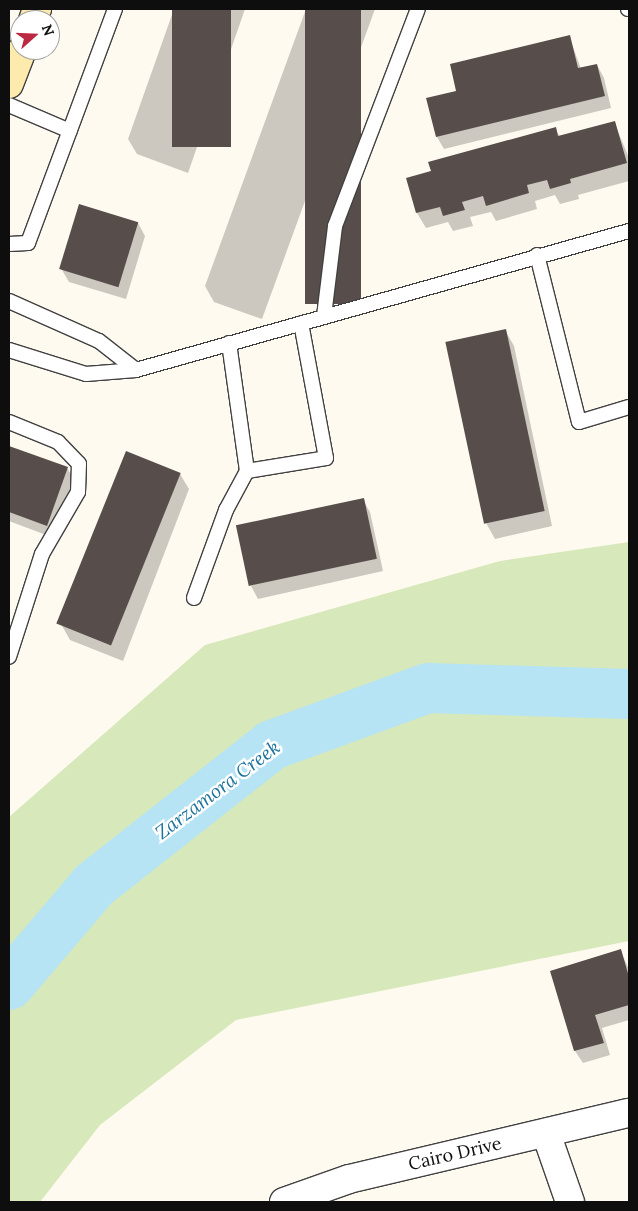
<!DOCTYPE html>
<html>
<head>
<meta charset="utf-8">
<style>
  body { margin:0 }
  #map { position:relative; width:638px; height:1211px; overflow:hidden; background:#fffaf0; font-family:Lora,serif }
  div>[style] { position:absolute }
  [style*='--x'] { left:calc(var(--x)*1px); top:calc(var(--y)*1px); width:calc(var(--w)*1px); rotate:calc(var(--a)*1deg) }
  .green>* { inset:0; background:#d7e8ba }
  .shadow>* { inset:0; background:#0003 }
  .river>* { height:50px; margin:-25px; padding:0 25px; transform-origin:25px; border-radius:25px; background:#b6e4f4 }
  .building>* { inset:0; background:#574e4b; transform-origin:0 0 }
  .roads { filter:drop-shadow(1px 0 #414141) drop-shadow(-1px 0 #414141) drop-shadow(0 1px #414141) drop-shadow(0 -1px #414141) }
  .lane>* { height:14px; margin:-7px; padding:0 7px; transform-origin:7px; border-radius:7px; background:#fff }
  .street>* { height:28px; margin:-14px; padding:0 14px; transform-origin:14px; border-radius:14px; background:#fff }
  .secondary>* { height:28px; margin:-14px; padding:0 14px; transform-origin:14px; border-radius:14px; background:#fcebad }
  span { translate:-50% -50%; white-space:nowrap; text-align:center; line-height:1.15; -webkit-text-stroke:5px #fff; paint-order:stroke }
  .street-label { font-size:18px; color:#0e0e0e }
  .water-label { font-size:19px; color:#1b739d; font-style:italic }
  .frame { position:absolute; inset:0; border:10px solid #0e0e0e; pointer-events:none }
  .north { position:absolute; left:10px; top:10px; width:50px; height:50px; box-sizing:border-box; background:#fff; border:1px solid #9f9f9f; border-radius:50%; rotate:70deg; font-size:14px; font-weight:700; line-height:20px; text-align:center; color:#0e0e0e }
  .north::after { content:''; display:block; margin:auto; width:18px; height:22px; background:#bb2a41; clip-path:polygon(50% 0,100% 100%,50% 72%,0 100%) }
</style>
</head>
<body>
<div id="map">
  <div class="green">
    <i style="clip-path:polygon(629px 542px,629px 941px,236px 1020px,100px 1125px,40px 1202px,9px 1202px,9px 817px,205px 645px,500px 561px)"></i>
  </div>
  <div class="shadow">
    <i style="clip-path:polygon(174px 9px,245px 9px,188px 173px,137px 154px,128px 139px)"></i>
    <i style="clip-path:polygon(306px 9px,375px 9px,262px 319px,214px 302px,205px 286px)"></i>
    <i style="clip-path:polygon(569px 36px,581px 69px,597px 65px,604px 78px,611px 108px,444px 149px,437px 137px,427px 99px,458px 91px)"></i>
    <i style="clip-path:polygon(614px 122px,629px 158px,629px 181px,578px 195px,579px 199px,560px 204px,555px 195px,535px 201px,537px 209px,496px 221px,491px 212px,470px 217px,473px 226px,453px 231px,448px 222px,426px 228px,417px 213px,408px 179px,555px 128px,560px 137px)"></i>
    <i style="clip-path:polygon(138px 223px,145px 236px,126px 299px,69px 282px,62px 270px)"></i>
    <i style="clip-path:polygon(505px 330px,514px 346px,552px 526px,495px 539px,486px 523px)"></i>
    <i style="clip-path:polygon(9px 447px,67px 468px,75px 481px,54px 538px,9px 521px)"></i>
    <i style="clip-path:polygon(180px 474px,189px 489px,123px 661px,70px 640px,61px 624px)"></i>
    <i style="clip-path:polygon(363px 500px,370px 512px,383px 571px,258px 599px,251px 586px)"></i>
    <i style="clip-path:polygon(620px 950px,629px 969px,629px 1020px,602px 1028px,610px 1055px,583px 1063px,575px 1051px,551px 971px)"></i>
  </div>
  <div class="river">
    <i style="--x:9;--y:985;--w:131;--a:-49.6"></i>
    <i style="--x:94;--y:885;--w:226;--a:-38.2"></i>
    <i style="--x:272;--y:745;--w:166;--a:-20.1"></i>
    <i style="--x:428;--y:688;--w:201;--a:1.7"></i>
  </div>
  <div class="building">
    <i style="left:172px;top:9px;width:59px;height:138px"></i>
    <i style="left:305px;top:9px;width:56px;height:295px"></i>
    <i style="clip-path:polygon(570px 35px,578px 68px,597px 64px,605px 96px,436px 137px,426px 98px,456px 91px,450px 64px)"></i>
    <i style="clip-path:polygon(615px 121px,627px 163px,570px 179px,571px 183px,550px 189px,547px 180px,527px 185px,529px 193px,486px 206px,483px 196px,462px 202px,465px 210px,443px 216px,440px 207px,416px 213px,406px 178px,431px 171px,428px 162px,556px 127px,558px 136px)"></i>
    <i style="left:79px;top:204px;width:62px;height:68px;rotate:17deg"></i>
    <i style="left:506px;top:329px;width:186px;height:62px;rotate:78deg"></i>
    <i style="clip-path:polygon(9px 446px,68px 467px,47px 526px,9px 512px)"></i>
    <i style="left:126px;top:451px;width:59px;height:186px;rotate:22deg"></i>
    <i style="left:364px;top:498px;width:62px;height:131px;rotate:78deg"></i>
    <i style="clip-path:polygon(621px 949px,629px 977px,629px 1005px,595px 1015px,604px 1043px,574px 1051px,550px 971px)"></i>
  </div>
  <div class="roads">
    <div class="lane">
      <i style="--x:628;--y:9;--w:1;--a:0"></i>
      <i style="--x:9;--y:105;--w:66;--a:23.1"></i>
      <i style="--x:9;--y:244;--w:19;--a:-3"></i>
      <i style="--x:28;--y:243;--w:250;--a:-69.6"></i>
      <i style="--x:537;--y:255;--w:172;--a:75.9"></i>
      <i style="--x:579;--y:422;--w:52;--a:-16.7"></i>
      <i style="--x:9;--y:301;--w:98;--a:24"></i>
      <i style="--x:99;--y:341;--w:47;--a:38.1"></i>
      <i style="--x:324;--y:316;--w:91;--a:-83"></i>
      <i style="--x:335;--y:226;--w:232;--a:-69.1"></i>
      <i style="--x:229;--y:343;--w:129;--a:82"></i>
      <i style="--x:247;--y:471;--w:80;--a:-9.3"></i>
      <i style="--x:326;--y:458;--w:137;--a:-100.5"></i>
      <i style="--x:9;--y:350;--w:81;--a:17.3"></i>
      <i style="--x:86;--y:374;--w:50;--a:-4.6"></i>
      <i style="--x:136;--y:370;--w:512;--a:-15.75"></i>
      <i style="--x:9;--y:422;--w:53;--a:22.2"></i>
      <i style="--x:58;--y:442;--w:30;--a:46"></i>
      <i style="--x:79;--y:464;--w:28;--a:92"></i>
      <i style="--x:78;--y:492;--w:72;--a:120.1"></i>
      <i style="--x:42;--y:554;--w:108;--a:107.8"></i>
      <i style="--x:194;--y:598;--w:94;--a:-70"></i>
      <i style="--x:226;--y:510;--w:44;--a:-61.7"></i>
    </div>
    <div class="street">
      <i style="--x:546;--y:1133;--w:73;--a:70.8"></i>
      <i style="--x:284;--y:1202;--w:69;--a:-19.5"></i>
      <i style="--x:349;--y:1179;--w:288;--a:-13.3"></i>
    </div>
    <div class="secondary">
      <i style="--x:33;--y:20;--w:12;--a:-70"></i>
      <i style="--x:9;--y:84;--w:36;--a:-69"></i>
    </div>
  </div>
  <div class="street-label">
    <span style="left:455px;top:1154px;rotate:-13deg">Cairo Drive</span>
  </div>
  <div class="water-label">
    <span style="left:218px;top:790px;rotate:-37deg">Zarzamora Creek</span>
  </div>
  <div class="frame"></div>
  <div class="north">N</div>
</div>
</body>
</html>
